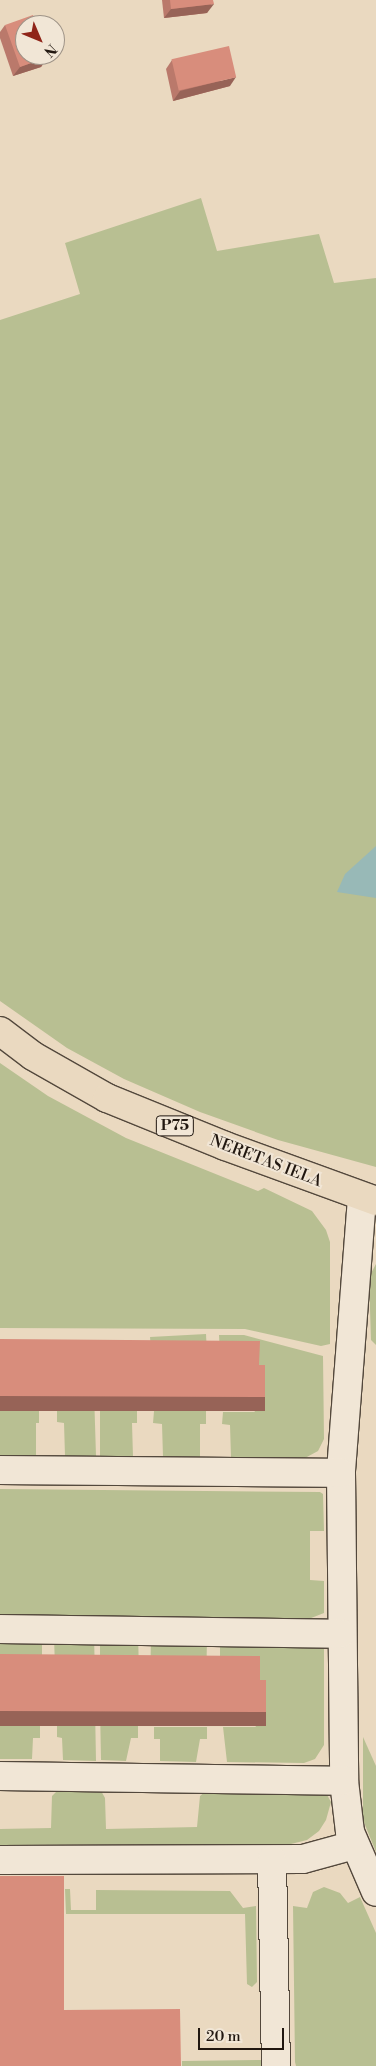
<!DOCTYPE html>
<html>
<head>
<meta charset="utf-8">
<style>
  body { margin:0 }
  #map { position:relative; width:376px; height:2066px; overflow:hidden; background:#ead9c0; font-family:"Libre Bodoni",serif }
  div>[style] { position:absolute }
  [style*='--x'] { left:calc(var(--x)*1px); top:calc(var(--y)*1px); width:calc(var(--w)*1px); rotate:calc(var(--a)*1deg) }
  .green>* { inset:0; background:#b8bf92; transform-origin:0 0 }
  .water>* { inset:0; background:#98b9b7 }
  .roads { filter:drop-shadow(1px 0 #53483c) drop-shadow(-1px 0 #53483c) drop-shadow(0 1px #53483c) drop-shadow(0 -1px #53483c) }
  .minor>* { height:28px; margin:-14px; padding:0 14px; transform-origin:14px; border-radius:14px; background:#f1e6d6 }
  .major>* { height:28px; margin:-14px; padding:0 14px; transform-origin:14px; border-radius:14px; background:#ead9c0 }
  .wall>* { inset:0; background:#ba796b }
  .shaded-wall>* { inset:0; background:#976357; transform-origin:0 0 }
  .building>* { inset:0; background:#d88d7c; transform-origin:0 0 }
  span { translate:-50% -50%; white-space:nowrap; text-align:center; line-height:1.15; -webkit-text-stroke:4px #f1e6d6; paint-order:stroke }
  .shield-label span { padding:1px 4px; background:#f1e6d6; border:1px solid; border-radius:4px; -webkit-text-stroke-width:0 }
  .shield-label { font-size:15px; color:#211710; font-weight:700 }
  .street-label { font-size:16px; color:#211710 }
  .north { position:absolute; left:15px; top:15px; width:50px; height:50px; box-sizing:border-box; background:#f1e6d6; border:1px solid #9e9387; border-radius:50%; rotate:135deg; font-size:14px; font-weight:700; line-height:20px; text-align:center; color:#211710 }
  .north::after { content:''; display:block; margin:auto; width:18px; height:22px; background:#8f2418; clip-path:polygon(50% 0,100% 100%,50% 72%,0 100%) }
  .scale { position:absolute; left:198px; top:2028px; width:86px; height:22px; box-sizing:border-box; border:2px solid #211710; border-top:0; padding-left:6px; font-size:15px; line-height:18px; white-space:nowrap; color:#211710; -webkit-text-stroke:4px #f1e6d6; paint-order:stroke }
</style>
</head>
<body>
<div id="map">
  <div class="green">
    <i style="clip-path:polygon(201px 198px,217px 251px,319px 234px,334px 283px,376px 278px,376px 1167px,278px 1140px,200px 1112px,124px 1079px,67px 1048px,0 1001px,0 320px,80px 294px,65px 243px)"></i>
    <i style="clip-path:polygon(0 1063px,48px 1096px,126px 1138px,258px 1191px,264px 1188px,312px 1211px,326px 1230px,330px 1242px,330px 1344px,321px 1346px,245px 1329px,0 1328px)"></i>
    <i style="clip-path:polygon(376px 1264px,376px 1345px,371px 1340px,369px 1277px)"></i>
    <i style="left:206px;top:1334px;width:21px;height:56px;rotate:87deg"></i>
    <i style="clip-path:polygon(219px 1335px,244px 1335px,323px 1356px,324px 1439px,318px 1451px,305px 1458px,231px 1457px,230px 1425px,222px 1424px,223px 1412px,255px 1412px,220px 1355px)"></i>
    <i style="clip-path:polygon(84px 1392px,94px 1392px,96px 1456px,65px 1456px,64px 1423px,57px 1422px,57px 1411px,84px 1411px)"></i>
    <i style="clip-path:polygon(100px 1392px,137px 1411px,137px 1423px,132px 1423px,133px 1457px,100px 1456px)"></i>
    <i style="clip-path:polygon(0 1411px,39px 1411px,39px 1423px,36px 1423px,36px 1456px,0 1456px)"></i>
    <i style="clip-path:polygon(154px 1411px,206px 1411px,206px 1424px,200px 1424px,200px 1457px,163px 1457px,162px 1424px,153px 1423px)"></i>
    <i style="clip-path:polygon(0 1489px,320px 1492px,323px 1494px,324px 1531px,310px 1531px,310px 1580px,324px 1581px,324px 1613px,306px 1620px,0 1620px)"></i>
    <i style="left:0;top:1636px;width:42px;height:33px"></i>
    <i style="clip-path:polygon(54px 1636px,94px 1636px,95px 1676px,55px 1669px)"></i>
    <i style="clip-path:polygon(100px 1636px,138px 1636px,139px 1670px,100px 1676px)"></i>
    <i style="left:151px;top:1636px;width:56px;height:34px;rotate:1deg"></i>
    <i style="clip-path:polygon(220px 1637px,324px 1642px,324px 1745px,315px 1759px,304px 1763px,227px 1762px,223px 1727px,256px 1727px,220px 1670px)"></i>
    <i style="clip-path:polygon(85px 1707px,95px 1707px,96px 1761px,63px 1760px,62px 1738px,57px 1737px,57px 1726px,85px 1726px)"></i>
    <i style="clip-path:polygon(100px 1707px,109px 1707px,110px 1726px,138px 1726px,138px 1738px,131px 1738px,126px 1761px,101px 1760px)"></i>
    <i style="clip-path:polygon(0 1726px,40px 1726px,40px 1738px,33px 1738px,32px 1759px,0 1759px)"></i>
    <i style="clip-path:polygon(154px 1727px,207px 1727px,207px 1739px,200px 1739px,196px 1762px,160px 1761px,160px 1739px,154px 1739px)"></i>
    <i style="clip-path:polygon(363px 1737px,376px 1766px,376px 1852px,363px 1820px)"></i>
    <i style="clip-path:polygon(61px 1787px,100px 1789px,105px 1798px,106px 1829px,197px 1827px,200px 1796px,206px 1791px,326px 1793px,331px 1802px,326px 1820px,319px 1831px,307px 1840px,291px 1844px,0 1845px,0 1829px,51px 1828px,52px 1796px)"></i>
    <i style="clip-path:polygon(324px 1887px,340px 1893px,348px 1903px,360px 1897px,376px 1933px,376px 2066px,296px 2066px,295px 2062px,293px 1906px,307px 1908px,313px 1892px)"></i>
    <i style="clip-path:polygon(65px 1889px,70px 1889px,71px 1910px,96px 1910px,96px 1890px,230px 1891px,243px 1908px,256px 1906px,257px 1982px,252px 1987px,247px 1984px,245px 1914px,66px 1914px)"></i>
    <i style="clip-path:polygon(261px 2060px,261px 2066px,182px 2066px,182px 2061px)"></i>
  </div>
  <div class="water">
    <i style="clip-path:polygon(376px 846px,376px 898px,337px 892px,345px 874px)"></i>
  </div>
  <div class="roads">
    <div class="minor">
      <i style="--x:362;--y:1198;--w:276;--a:94.4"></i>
      <i style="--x:341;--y:1473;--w:308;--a:89.4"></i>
      <i style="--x:344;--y:1781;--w:51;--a:83.3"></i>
      <i style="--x:350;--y:1832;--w:65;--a:66.6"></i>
      <i style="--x:0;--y:1470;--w:341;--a:0.5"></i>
      <i style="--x:0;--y:1629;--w:341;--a:0.8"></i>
      <i style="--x:0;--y:1776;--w:344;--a:0.8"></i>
      <i style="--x:0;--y:1860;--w:303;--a:-0.2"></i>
      <i style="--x:303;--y:1859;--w:53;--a:-15.4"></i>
      <i style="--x:272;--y:1860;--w:206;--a:88.9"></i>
    </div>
    <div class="major">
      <i style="--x:0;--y:1031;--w:41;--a:37.1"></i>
      <i style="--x:33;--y:1056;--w:85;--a:29.6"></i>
      <i style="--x:107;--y:1098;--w:127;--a:22.1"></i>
      <i style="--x:225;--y:1146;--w:161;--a:20"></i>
    </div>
  </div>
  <div class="wall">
    <i style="clip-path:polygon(162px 0,213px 0,207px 13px,164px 18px)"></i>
    <i style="clip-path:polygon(5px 25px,48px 57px,41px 67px,13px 76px,0 38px,0 32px)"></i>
    <i style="clip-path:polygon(172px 60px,230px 86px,173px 101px,166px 69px)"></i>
  </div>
  <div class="shaded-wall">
    <i style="clip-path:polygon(214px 4px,207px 13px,164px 18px,171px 9px)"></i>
    <i style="clip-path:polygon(48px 57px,41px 67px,13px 76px,20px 67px)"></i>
    <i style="clip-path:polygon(236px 77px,230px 86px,173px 101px,180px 91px)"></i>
    <i style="left:0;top:1396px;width:265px;height:15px"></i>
    <i style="left:0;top:1711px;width:266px;height:15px"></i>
  </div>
  <div class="building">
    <i style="clip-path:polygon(170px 0,213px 0,214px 4px,171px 9px)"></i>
    <i style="clip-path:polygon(33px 15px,36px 25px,25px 25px,25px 55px,47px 55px,48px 57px,20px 67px,5px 25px)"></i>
    <i style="left:229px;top:46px;width:32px;height:59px;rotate:77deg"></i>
    <i style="clip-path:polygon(0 1339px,260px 1341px,259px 1365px,265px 1365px,265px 1397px,0 1396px)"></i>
    <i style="clip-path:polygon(0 1654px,260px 1656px,260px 1680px,266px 1680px,266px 1712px,0 1711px)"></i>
    <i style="clip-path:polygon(0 1876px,64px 1876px,64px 2010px,180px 2009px,181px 2066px,0 2066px)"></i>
  </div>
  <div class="shield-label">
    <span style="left:175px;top:1126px">P75</span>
  </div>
  <div class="street-label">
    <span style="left:266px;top:1161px;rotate:21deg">NERETAS IELA</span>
  </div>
  <div class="north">N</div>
  <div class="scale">20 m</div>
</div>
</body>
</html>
